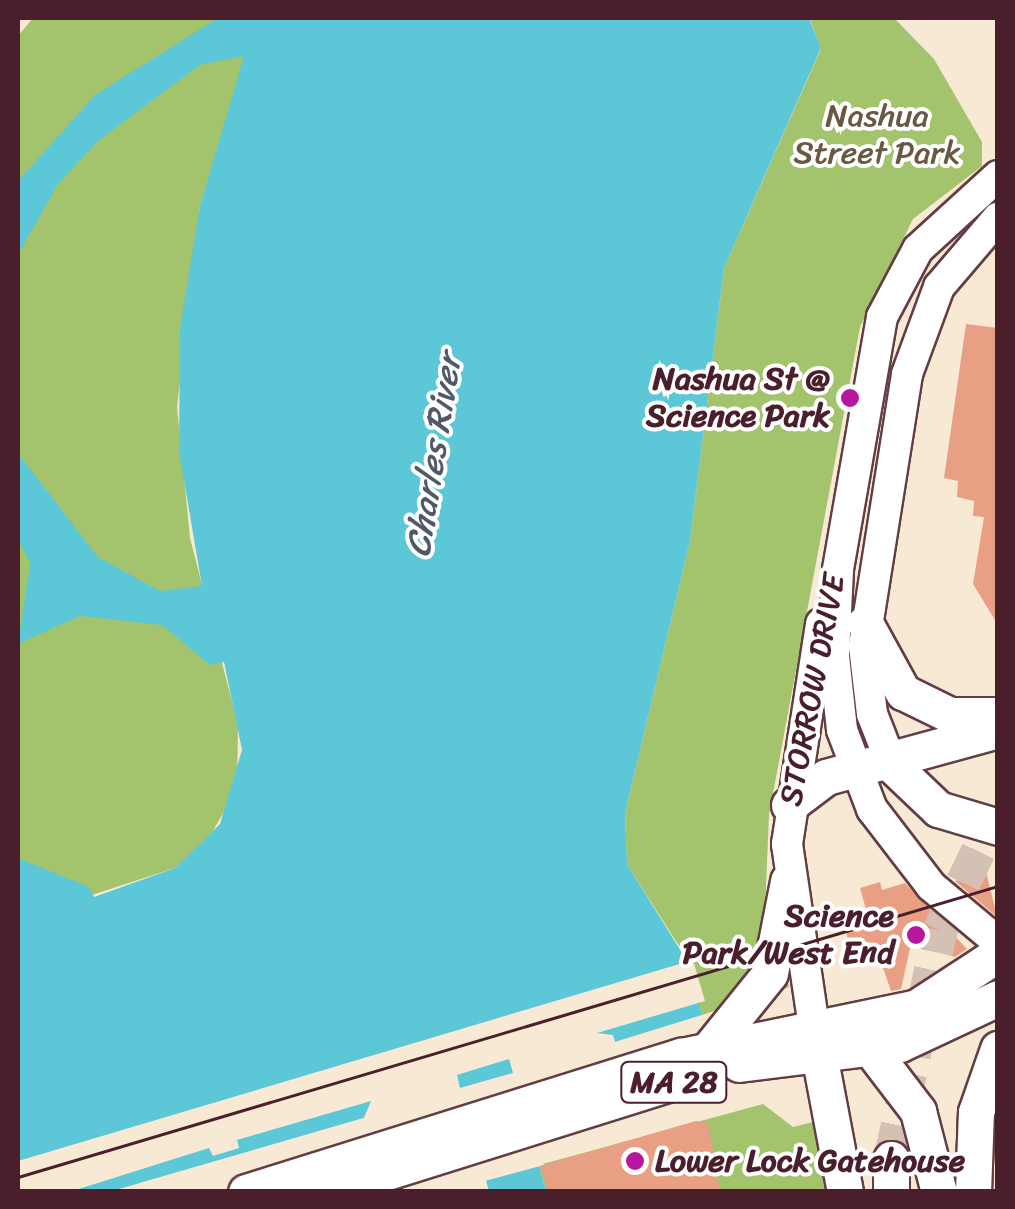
<!DOCTYPE html>
<html>
<head>
<meta charset="utf-8">
<style>
  body { margin:0 }
  #map { position:relative; width:1015px; height:1209px; overflow:hidden; background:#f8e9d5; font-family:Sriracha,sans-serif }
  div>[style] { position:absolute }
  [style*='--x'] { left:calc(var(--x)*1px); top:calc(var(--y)*1px); width:calc(var(--w)*1px); rotate:calc(var(--a)*1deg) }
  .green>* { inset:0; background:#a3c46d }
  .water>* { inset:0; background:#5cc7d6 }
  .pier>* { inset:0; background:#f8e9d5 }
  .building>* { inset:0; background:#e89f84 }
  .highway-tunnel>* { height:35px; margin-top:-17.5px; transform-origin:0; background:repeating-linear-gradient(90deg,#d5c1b3 0 35px,transparent 0 53px) }
  .roads { filter:drop-shadow(2px 0 #643d44) drop-shadow(-2px 0 #643d44) drop-shadow(0 2px #643d44) drop-shadow(0 -2px #643d44) }
  .primary>* { height:30px; margin:-15px; padding:0 15px; transform-origin:15px; border-radius:15px; background:#fff }
  .highway>* { height:35px; margin:-17.5px; padding:0 17.5px; transform-origin:17.5px; border-radius:17.5px; background:#fff }
  .tram>* { height:2.5px; margin:-1.25px; padding:0 1.25px; transform-origin:1.25px; border-radius:1.25px; background:#4a1f2b }
  .dots>* { width:28px; height:28px; translate:-50% -50%; box-sizing:border-box; border:5px solid #fff; border-radius:50% }
  span { translate:-50% -50%; white-space:nowrap; text-align:center; line-height:1.15; -webkit-text-stroke:8px #fff; paint-order:stroke }
  .shield-label span { padding:2px 8px; background:#fff; border:2px solid; border-radius:8px; -webkit-text-stroke-width:0 }
  .shield-label { font-size:30px; color:#4a1f2b; font-weight:700 }
  .park-label { font-size:32px; color:#695942 }
  .poi-label { font-size:32px; color:#4a1f2b; font-weight:700 }
  .right { translate:-100% -50%; text-align:right }
  .left { translate:0 -50%; text-align:left }
  .street-label { font-size:32px; color:#4a1f2b }
  .water-label { font-size:35px; color:#505a67; font-style:italic }
  .frame { position:absolute; inset:0; border:20px solid #4a1f2b; pointer-events:none }
</style>
</head>
<body>
<div id="map">
  <div class="green">
    <i style="clip-path:polygon(33px 18px,259px 18px,200px 206px,177px 407px,190px 538px,238px 725px,237px 788px,208px 840px,175px 868px,18px 919px,18px 36px)"></i>
    <i style="clip-path:polygon(894px 18px,934px 59px,982px 142px,982px 166px,913px 219px,860px 327px,769px 815px,765px 911px,789px 987px,702px 1015px,686px 957px,627px 864px,625px 813px,690px 541px,724px 268px,821px 49px,810px 19px)"></i>
    <i style="clip-path:polygon(763px 1104px,793px 1127px,817px 1121px,830px 1191px,546px 1191px,539px 1165px)"></i>
  </div>
  <div class="water">
    <i style="clip-path:polygon(218px 18px,809px 18px,821px 48px,724px 268px,690px 541px,625px 813px,627px 864px,692px 969px,702px 1015px,514px 1073px,546px 1191px,489px 1191px,460px 1090px,112px 1191px,18px 1191px,18px 858px,89px 887px,94px 897px,175px 868px,220px 824px,242px 750px,224px 662px,210px 665px,162px 625px,80px 616px,18px 644px,30px 563px,18px 539px,18px 453px,98px 557px,160px 591px,202px 586px,179px 451px,180px 328px,200px 206px,244px 56px,200px 65px,98px 141px,58px 184px,18px 255px,18px 181px,95px 95px)"></i>
  </div>
  <div class="pier">
    <i style="clip-path:polygon(evenodd,693px 960px,705px 1001px,597px 1033px,613px 1035px,616px 1045px,520px 1077px,544px 1165px,481px 1182px,457px 1097px,363px 1120px,371px 1101px,237px 1140px,239px 1148px,213px 1156px,209px 1148px,69px 1192px,18px 1191px,18px 1161px,693px 960px,509px 1059px,513px 1073px,460px 1088px,457px 1075px,509px 1059px)"></i>
  </div>
  <div class="building">
    <i style="clip-path:polygon(966px 324px,998px 328px,998px 625px,973px 584px,984px 517px,973px 516px,974px 501px,957px 497px,958px 481px,944px 478px)"></i>
    <i style="clip-path:polygon(986px 872px,997px 916px,996px 916px,955px 881px)"></i>
    <i style="clip-path:polygon(880px 882px,882px 890px,905px 883px,967px 949px,955px 957px,911px 944px,901px 989px,891px 991px,881px 962px,853px 959px,842px 916px,866px 909px,860px 888px)"></i>
    <i style="clip-path:polygon(696px 1121px,708px 1123px,720px 1192px,548px 1192px,540px 1166px)"></i>
  </div>
  <div class="highway-tunnel">
    <i style="--x:891;--y:1159;--w:234;--a:-77.9"></i>
    <i style="--x:940;--y:930;--w:133;--a:-64.2"></i>
  </div>
  <div class="roads">
    <div class="primary">
      <i style="--x:998;--y:176;--w:108;--a:137.6"></i>
      <i style="--x:918;--y:249;--w:77;--a:117.9"></i>
      <i style="--x:882;--y:317;--w:257;--a:99.9"></i>
      <i style="--x:838;--y:570;--w:86;--a:92.7"></i>
      <i style="--x:834;--y:656;--w:74;--a:83.8"></i>
      <i style="--x:842;--y:730;--w:85;--a:69.2"></i>
      <i style="--x:872;--y:809;--w:97;--a:52.5"></i>
      <i style="--x:931;--y:886;--w:87;--a:39.9"></i>
      <i style="--x:892;--y:765;--w:55;--a:-111.4"></i>
      <i style="--x:872;--y:714;--w:68;--a:-96.7"></i>
      <i style="--x:864;--y:646;--w:275;--a:-81"></i>
      <i style="--x:907;--y:374;--w:93;--a:-69.8"></i>
      <i style="--x:939;--y:287;--w:91;--a:-49.5"></i>
      <i style="--x:814;--y:1027;--w:185;--a:-98.4"></i>
      <i style="--x:787;--y:844;--w:223;--a:-81.2"></i>
    </div>
    <div class="highway">
      <i style="--x:865;--y:623;--w:79;--a:61.2"></i>
      <i style="--x:903;--y:692;--w:52;--a:26.1"></i>
      <i style="--x:950;--y:715;--w:48;--a:0"></i>
      <i style="--x:892;--y:765;--w:64;--a:43.7"></i>
      <i style="--x:938;--y:809;--w:63;--a:16.7"></i>
      <i style="--x:789;--y:805;--w:46;--a:-37.1"></i>
      <i style="--x:826;--y:777;--w:178;--a:-15.3"></i>
      <i style="--x:815;--y:1033;--w:162;--a:79.3"></i>
      <i style="--x:863;--y:1039;--w:91;--a:52.6"></i>
      <i style="--x:918;--y:1111;--w:84;--a:75.5"></i>
      <i style="--x:712;--y:1045;--w:92;--a:-51.1"></i>
      <i style="--x:770;--y:973;--w:94;--a:-78.9"></i>
      <i style="--x:739;--y:1064;--w:162;--a:-7.1"></i>
      <i style="--x:900;--y:1044;--w:108;--a:-25.1"></i>
      <i style="--x:891;--y:1159;--w:33;--a:90"></i>
      <i style="--x:246;--y:1192;--w:456;--a:-17.4"></i>
      <i style="--x:681;--y:1056;--w:241;--a:-11.7"></i>
      <i style="--x:917;--y:1007;--w:97;--a:-33.2"></i>
      <i style="--x:323;--y:1192;--w:369;--a:-17.4"></i>
      <i style="--x:973;--y:1192;--w:80;--a:-87.9"></i>
      <i style="--x:976;--y:1112;--w:67;--a:-70.8"></i>
    </div>
  </div>
  <div class="tram">
    <i style="--x:18;--y:1177;--w:1022;--a:-16.54"></i>
  </div>
  <div class="dots">
    <i style="left:850px;top:398px;background:#b5179e"></i>
    <i style="left:916px;top:935px;background:#b5179e"></i>
    <i style="left:635px;top:1161px;background:#b5179e"></i>
  </div>
  <div class="shield-label">
    <span style="left:674px;top:1082px">MA 28</span>
  </div>
  <div class="park-label">
    <span style="left:877px;top:135px">Nashua<br>Street Park</span>
  </div>
  <div class="poi-label">
    <span class="right" style="left:830px;top:398px">Nashua St @<br>Science Park</span>
    <span class="right" style="left:894px;top:935px">Science<br>Park/West End</span>
    <span class="left" style="left:655px;top:1161px">Lower Lock Gatehouse</span>
  </div>
  <div class="street-label">
    <span style="left:813px;top:690px;rotate:-79deg">STORROW DRIVE</span>
  </div>
  <div class="water-label">
    <span style="left:433px;top:455px;rotate:-81deg">Charles River</span>
  </div>
  <div class="frame"></div>
</div>
</body>
</html>
